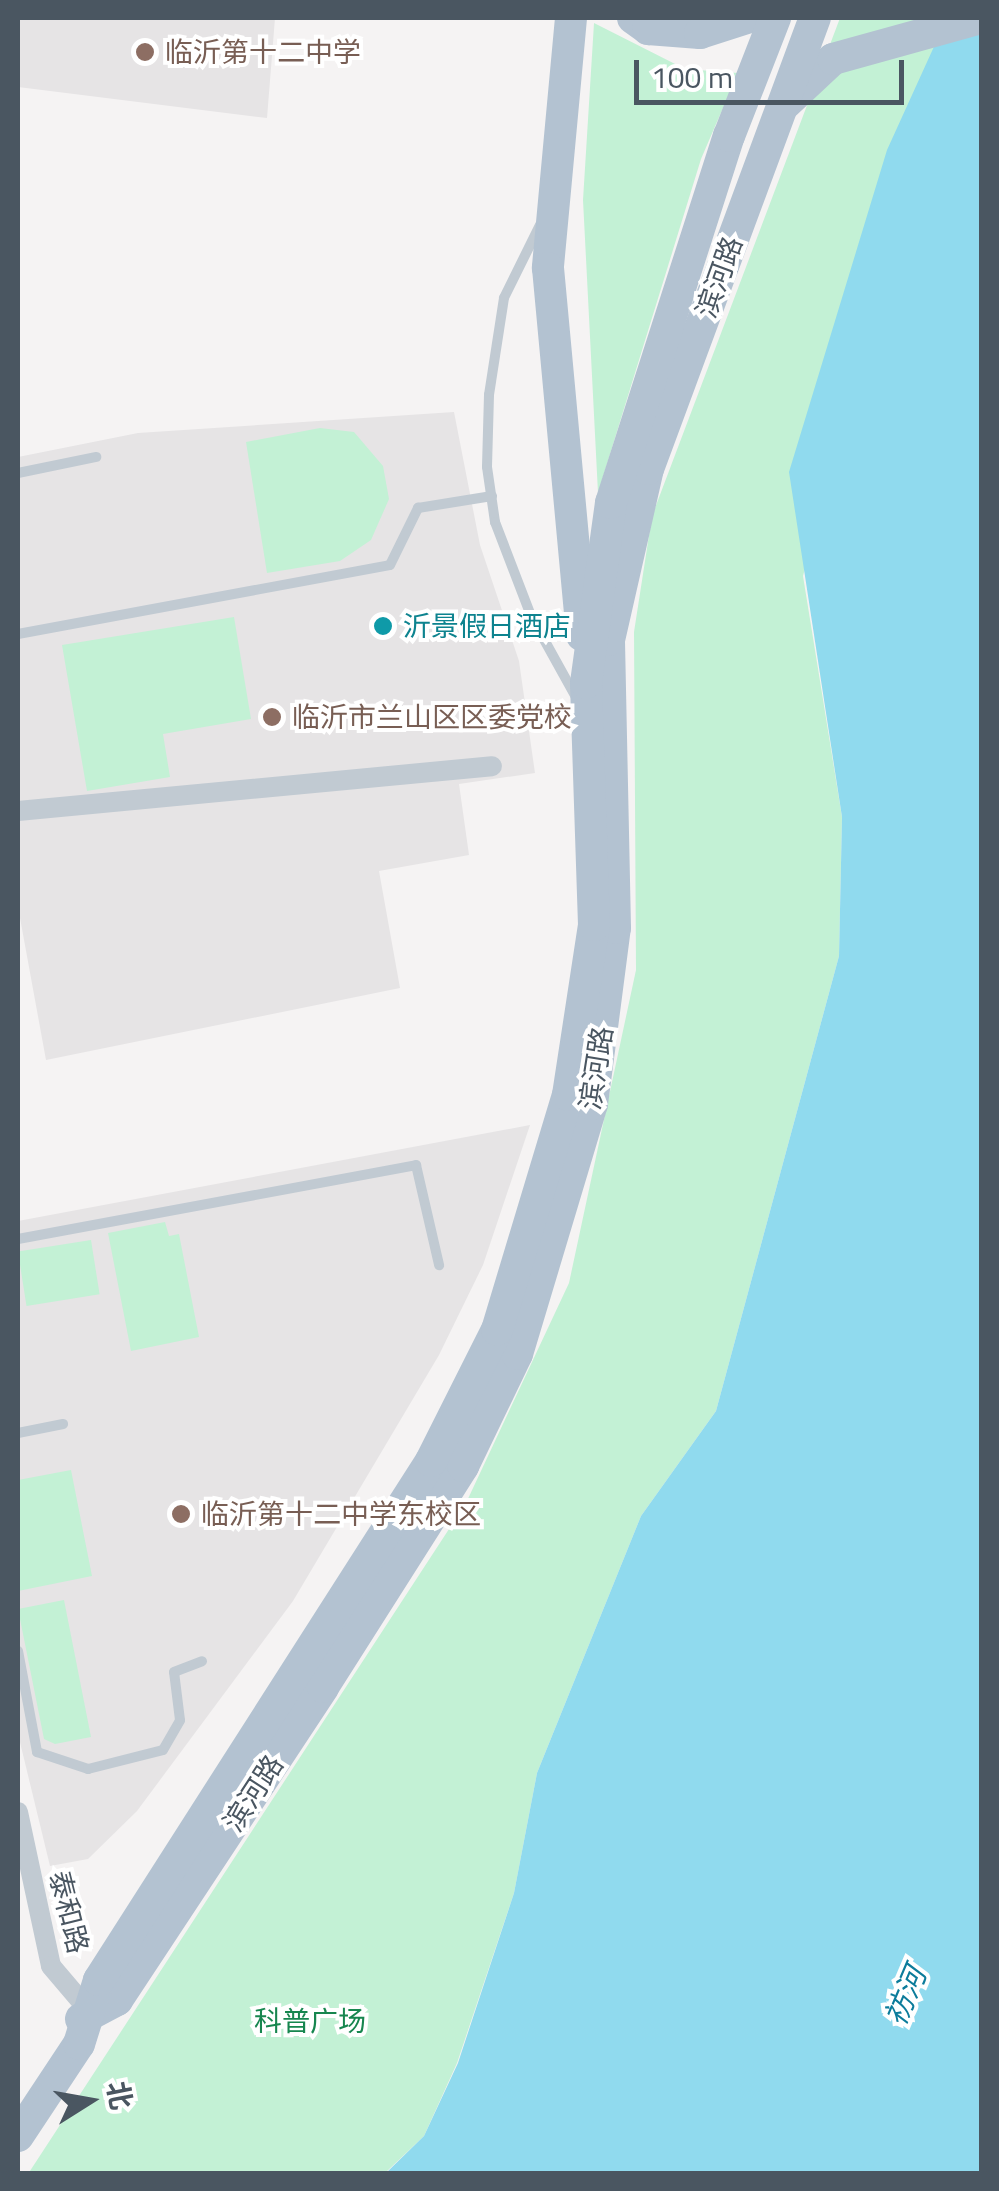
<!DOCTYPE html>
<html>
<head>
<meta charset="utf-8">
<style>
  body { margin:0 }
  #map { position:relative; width:999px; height:2191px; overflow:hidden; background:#f5f3f3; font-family:"Titillium Web","Noto Sans SC",sans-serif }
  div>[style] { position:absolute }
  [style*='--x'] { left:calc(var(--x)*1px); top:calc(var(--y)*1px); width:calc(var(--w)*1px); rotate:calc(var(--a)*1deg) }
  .education>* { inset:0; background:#e6e4e5 }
  .green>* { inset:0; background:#c3f1d5; transform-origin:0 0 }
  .water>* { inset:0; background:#90daee }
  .lane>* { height:10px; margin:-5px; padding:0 5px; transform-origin:5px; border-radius:5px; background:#c1cad2 }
  .street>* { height:20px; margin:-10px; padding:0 10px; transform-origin:10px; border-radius:10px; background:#c1cad2 }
  .primary>* { height:32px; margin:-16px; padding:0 16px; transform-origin:16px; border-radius:16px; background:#b3c2d1 }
  .dots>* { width:28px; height:28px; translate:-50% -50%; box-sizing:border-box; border:5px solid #fff; border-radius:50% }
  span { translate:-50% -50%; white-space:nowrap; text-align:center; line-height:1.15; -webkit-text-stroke:8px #fff; paint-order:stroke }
  .education-label { font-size:28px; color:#785e54 }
  .left { translate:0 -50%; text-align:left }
  .street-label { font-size:28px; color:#4a5661 }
  .culture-label { font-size:28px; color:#0d838f }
  .park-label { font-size:28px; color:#17864f }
  .water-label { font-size:30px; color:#0c7c9b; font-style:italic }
  .frame { position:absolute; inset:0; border:20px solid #4a5661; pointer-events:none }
  .north { position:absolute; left:40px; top:2051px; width:100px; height:100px; -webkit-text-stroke:8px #fff; paint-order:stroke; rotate:79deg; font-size:28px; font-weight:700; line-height:40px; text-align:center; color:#4a5661 }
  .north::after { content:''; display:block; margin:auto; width:35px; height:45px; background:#4a5661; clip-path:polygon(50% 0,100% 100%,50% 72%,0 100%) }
  .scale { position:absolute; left:634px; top:60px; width:270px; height:45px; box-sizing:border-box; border:5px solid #4a5661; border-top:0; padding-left:12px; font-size:30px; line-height:35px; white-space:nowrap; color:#4a5661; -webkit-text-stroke:8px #fff; paint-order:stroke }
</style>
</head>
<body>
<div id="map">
  <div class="education">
    <i style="clip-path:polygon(18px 18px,275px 18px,267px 118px,18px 87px)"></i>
    <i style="clip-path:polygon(454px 412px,480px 545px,519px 661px,535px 773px,459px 784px,469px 855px,379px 871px,400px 988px,46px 1060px,18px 907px,18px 457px,138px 433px)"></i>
    <i style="clip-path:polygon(530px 1125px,483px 1265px,439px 1355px,293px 1601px,137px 1811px,88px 1859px,50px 1866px,18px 1734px,18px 1221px)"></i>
  </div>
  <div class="green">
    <i style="clip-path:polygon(840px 18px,947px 18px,803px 576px,842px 817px,839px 956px,716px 1411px,641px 1516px,537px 1773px,514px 1893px,457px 2063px,424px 2136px,385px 2173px,28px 2174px,466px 1503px,569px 1283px,636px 970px,634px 632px,652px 516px)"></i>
    <i style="clip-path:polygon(594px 23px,685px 69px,738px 73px,701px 159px,598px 493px,583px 200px)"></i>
    <i style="clip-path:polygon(320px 428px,354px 432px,383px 466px,389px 499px,371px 540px,340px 561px,267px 573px,246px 442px)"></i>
    <i style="clip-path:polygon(234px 617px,251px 719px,163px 734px,170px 777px,87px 791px,62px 645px)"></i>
    <i style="clip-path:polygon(165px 1222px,169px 1236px,179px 1234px,199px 1337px,131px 1351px,108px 1233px)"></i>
    <i style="left:91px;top:1240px;width:55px;height:74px;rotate:81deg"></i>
    <i style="clip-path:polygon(71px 1470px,92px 1576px,18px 1591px,18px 1480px)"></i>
    <i style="clip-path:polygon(64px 1600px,91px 1737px,55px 1744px,44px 1739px,18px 1609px)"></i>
  </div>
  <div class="water">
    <i style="clip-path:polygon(947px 18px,981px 18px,981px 2173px,385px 2174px,424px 2136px,458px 2063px,514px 1893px,537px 1773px,641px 1516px,716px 1411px,839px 956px,842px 817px,789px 472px,887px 150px)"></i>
  </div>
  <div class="lane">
    <i style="--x:540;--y:225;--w:81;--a:116.3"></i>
    <i style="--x:504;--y:298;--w:98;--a:98.8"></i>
    <i style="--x:489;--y:395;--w:72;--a:91.6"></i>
    <i style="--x:487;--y:467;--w:56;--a:81.7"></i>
    <i style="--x:495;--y:522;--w:101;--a:69"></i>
    <i style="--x:531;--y:616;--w:95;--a:61"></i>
    <i style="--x:18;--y:473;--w:80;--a:-11.6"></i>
    <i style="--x:18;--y:634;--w:378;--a:-10.5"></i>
    <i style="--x:390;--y:565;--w:64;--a:-63.8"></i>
    <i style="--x:418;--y:508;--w:75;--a:-9.2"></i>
    <i style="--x:18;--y:1239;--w:405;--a:-10.5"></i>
    <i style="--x:416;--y:1165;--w:103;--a:77"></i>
    <i style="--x:18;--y:1433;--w:46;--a:-11.3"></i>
    <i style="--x:18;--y:1651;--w:103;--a:79.3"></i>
    <i style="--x:37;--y:1752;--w:54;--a:18.4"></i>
    <i style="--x:88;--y:1769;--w:77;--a:-14.2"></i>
    <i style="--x:163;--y:1750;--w:34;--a:-60"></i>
    <i style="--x:180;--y:1720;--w:48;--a:-97.1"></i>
    <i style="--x:174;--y:1672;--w:30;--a:-21"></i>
  </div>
  <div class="street">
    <i style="--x:18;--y:811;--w:476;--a:-5.4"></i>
    <i style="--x:18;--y:1812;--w:157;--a:77.9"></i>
    <i style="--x:51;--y:1966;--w:62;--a:49.6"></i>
  </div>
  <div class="primary">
    <i style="--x:571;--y:18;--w:251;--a:95.3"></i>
    <i style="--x:548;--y:268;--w:369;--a:84.7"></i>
    <i style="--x:633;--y:18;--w:19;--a:36"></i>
    <i style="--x:648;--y:29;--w:52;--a:4.4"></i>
    <i style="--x:700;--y:33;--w:49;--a:-17.7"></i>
    <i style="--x:786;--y:103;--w:64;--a:-43.1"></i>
    <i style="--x:833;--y:59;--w:154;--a:-15.5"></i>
    <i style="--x:81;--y:2019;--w:41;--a:-27.8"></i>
    <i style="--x:117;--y:2000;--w:375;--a:-56.6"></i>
    <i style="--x:323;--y:1687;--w:262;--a:-57.6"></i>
    <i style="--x:463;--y:1466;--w:124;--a:-64.3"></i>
    <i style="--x:517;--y:1354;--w:261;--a:-73.3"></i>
    <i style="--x:592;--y:1104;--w:177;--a:-82.6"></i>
    <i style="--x:615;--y:928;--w:288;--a:-91.2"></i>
    <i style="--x:609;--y:640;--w:175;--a:-77.2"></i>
    <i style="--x:648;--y:469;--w:481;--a:-69.7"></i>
    <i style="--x:18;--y:2136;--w:110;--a:-56.5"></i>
    <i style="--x:79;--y:2044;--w:67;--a:-72.6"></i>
    <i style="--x:99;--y:1980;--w:616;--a:-57.39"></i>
    <i style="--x:431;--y:1461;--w:147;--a:-63.3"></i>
    <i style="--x:497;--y:1330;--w:245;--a:-73.2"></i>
    <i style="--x:568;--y:1095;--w:172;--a:-81.3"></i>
    <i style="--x:594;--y:925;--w:242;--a:-91.9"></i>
    <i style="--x:586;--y:683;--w:182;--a:-82.1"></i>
    <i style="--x:611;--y:503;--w:386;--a:-72.2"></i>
    <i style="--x:729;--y:136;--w:127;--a:-68.7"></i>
  </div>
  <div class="dots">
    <i style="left:145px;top:52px;background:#8d6e63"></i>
    <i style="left:383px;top:626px;background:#0f9aa8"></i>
    <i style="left:272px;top:717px;background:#8d6e63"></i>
    <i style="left:181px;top:1514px;background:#8d6e63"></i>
  </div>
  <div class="education-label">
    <span class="left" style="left:165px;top:52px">临沂第十二中学</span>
    <span class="left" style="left:292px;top:717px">临沂市兰山区区委党校</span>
    <span class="left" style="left:201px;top:1514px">临沂第十二中学东校区</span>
  </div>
  <div class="street-label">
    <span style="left:719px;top:277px;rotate:-70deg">滨河路</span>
    <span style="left:596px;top:1068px;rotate:-81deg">滨河路</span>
    <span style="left:253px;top:1793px;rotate:-57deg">滨河路</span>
    <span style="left:69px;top:1912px;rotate:76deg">泰和路</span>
  </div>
  <div class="culture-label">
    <span class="left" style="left:403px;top:626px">沂景假日酒店</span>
  </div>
  <div class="park-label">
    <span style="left:310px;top:2021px">科普广场</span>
  </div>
  <div class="water-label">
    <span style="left:905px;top:1996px;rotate:-67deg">祊河</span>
  </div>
  <div class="frame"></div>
  <div class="north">北</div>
  <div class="scale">100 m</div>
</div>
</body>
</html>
